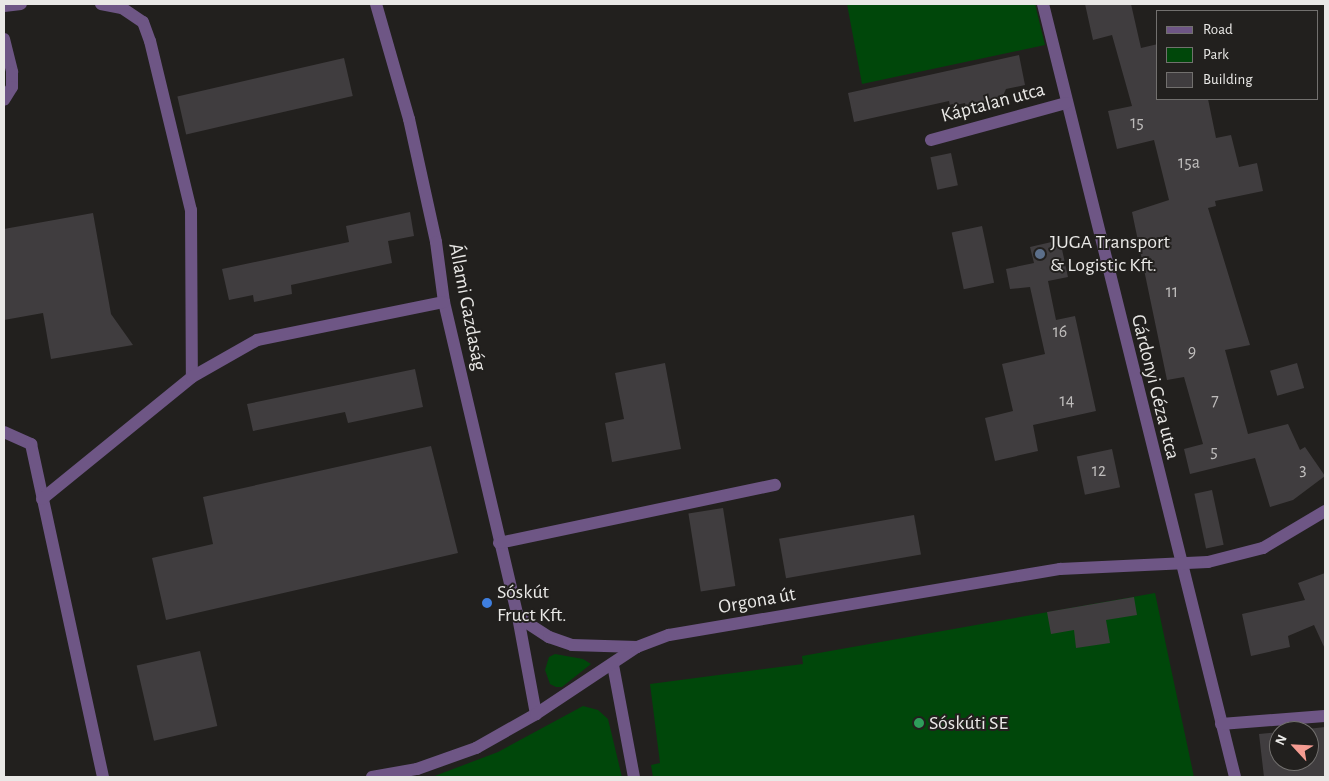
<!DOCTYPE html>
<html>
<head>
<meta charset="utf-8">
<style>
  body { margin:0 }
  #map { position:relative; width:1329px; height:781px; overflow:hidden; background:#22201e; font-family:"Alegreya Sans",sans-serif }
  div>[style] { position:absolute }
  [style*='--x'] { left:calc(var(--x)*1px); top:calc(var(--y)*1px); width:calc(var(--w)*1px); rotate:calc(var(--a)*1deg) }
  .green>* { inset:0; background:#00470a }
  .building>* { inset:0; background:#403d3f; transform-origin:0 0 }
  .service>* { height:12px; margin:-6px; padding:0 6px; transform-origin:6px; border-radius:6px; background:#6e5685 }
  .minor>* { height:12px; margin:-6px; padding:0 6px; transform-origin:6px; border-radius:6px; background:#6e5685 }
  .dots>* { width:14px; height:14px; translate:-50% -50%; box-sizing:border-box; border:2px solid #22201e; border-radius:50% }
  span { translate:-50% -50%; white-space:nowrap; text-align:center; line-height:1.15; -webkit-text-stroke:4px #22201e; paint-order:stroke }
  .number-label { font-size:18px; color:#bfbdbc }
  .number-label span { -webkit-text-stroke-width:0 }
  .street-label { font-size:20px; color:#e9e8e6 }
  .poi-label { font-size:20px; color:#e9e8e6 }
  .left { translate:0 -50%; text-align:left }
  .frame { position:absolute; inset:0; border:5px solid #e9e8e6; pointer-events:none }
  .legend { position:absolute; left:1156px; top:10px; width:162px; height:90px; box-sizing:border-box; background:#22201e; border:1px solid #72706e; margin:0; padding:6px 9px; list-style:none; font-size:15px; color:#e9e8e6 }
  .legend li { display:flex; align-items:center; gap:10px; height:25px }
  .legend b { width:25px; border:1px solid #72706e }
  .north { position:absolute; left:1269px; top:721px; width:50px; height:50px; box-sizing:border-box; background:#22201e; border:1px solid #72706e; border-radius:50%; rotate:295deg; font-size:14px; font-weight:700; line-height:20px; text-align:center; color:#e9e8e6 }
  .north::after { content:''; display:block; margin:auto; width:18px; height:22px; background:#f59c92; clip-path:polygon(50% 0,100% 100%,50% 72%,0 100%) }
</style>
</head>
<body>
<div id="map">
  <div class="green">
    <i style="clip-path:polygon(847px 4px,1035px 4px,1045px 45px,862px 84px)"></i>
    <i style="clip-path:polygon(1155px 593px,1194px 777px,653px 777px,651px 765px,660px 763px,650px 684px,803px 664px,802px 656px)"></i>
    <i style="clip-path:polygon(555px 654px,583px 659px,591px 664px,562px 687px,556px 687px,550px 684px,545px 670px,549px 657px)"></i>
    <i style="clip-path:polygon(583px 706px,598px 710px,608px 719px,622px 777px,432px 777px,498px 752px)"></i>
  </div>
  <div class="building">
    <i style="clip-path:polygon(1085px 4px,1131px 4px,1141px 48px,1158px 44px,1158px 99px,1208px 99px,1216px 138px,1231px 135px,1239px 167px,1257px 163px,1263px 191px,1215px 201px,1216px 206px,1208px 208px,1250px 345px,1225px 350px,1248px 434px,1288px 424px,1300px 450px,1305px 447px,1325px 476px,1293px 500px,1270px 507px,1255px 458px,1190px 474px,1184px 449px,1203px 444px,1184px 377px,1167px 380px,1132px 212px,1169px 200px,1154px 140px,1117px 149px,1108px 111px,1132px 106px,1112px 35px,1093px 40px)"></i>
    <i style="clip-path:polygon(1019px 55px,1025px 85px,1006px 89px,1001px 100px,966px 107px,965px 103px,950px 106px,949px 101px,854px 122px,848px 93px)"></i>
    <i style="left:344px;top:58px;width:39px;height:171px;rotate:77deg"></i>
    <i style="left:951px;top:153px;width:33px;height:21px;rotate:78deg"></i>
    <i style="clip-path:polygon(410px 212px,414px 236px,388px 241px,392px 263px,291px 285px,292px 294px,254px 302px,253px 295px,229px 300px,222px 269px,349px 242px,346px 226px)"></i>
    <i style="clip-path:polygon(93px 213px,111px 314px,133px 345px,51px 359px,43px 313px,4px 320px,4px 229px)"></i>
    <i style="left:982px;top:226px;width:58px;height:31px;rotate:78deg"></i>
    <i style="clip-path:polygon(1060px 240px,1068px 277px,1048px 281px,1056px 320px,1075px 316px,1096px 411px,1033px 425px,1038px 451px,995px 461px,985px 418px,1013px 411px,1002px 364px,1045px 354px,1030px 287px,1010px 289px,1006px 269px,1034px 263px,1030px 247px)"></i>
    <i style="clip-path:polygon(665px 363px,681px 449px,612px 462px,605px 423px,624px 419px,615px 373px)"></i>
    <i style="left:1297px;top:363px;width:26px;height:28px;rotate:74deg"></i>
    <i style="clip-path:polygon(415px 369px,423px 407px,348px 423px,345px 412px,253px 431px,247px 404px)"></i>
    <i style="clip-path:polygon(431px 446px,458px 553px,166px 620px,152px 558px,213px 544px,203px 497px)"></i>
    <i style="left:1112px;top:449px;width:39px;height:36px;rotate:78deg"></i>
    <i style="left:1212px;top:490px;width:56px;height:18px;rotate:78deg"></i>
    <i style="left:723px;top:508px;width:79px;height:35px;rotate:81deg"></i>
    <i style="left:914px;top:515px;width:40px;height:137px;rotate:80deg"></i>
    <i style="clip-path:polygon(1325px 573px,1325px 649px,1314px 625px,1288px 636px,1290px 647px,1251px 656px,1242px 614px,1305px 600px,1298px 583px)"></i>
    <i style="clip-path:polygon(1134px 597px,1137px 615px,1106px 620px,1110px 643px,1076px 648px,1074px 630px,1051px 634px,1047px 612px)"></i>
    <i style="left:200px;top:651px;width:77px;height:65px;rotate:77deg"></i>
    <i style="clip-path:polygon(1325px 727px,1325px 777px,1264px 777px,1259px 734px,1279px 732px,1279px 761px,1309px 761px,1309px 731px,1290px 731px)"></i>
  </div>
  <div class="service">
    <i style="--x:101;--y:4;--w:21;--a:11"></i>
    <i style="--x:122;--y:8;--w:25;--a:34"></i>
    <i style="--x:143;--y:22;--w:20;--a:70"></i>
    <i style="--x:150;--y:41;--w:174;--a:76.4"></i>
    <i style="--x:191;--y:210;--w:167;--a:89.7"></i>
    <i style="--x:376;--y:4;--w:120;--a:74"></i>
    <i style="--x:409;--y:119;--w:126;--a:77.6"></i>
    <i style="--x:436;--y:242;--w:61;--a:82.4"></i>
    <i style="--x:444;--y:302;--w:324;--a:76.8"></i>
    <i style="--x:518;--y:617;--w:99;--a:79.5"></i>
    <i style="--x:4;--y:6;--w:17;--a:-7"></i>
    <i style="--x:4;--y:39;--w:34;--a:76"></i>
    <i style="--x:12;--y:72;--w:15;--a:90"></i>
    <i style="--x:12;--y:87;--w:15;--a:122"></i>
    <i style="--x:4;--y:432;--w:30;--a:24"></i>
    <i style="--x:31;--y:444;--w:341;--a:77.8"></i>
    <i style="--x:42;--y:499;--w:193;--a:-39.1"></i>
    <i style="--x:192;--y:377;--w:75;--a:-29.6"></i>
    <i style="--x:257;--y:340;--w:191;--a:-11.5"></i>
    <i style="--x:499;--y:543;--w:282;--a:-11.9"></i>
    <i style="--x:518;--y:617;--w:37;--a:33"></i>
    <i style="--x:549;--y:637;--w:24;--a:19"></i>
    <i style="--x:572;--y:645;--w:65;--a:1.8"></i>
  </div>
  <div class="minor">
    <i style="--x:1043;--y:4;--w:796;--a:76.05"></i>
    <i style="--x:931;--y:140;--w:140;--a:-15.3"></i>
    <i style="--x:613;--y:665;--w:114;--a:79.4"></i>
    <i style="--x:1221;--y:724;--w:104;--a:-4.4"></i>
    <i style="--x:372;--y:777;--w:46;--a:-10.1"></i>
    <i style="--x:417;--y:769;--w:63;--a:-19.6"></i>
    <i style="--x:476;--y:748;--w:69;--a:-29.5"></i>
    <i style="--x:536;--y:714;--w:121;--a:-33.6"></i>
    <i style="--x:637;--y:647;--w:34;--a:-21"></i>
    <i style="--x:669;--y:635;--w:397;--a:-9.6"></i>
    <i style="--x:1060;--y:569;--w:148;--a:-2.7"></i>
    <i style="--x:1208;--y:562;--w:57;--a:-14.3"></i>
    <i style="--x:1263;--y:548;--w:72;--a:-30.8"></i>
  </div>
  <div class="dots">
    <i style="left:1040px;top:254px;background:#5c6f8a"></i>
    <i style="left:487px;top:603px;background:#3f7fe0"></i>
    <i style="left:919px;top:723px;background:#2e9e5b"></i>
  </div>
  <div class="number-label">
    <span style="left:1137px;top:123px">15</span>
    <span style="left:1189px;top:163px">15a</span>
    <span style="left:1172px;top:292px">11</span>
    <span style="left:1060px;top:332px">16</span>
    <span style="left:1192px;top:352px">9</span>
    <span style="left:1067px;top:401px">14</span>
    <span style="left:1215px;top:401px">7</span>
    <span style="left:1214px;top:452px">5</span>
    <span style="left:1303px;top:470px">3</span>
    <span style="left:1099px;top:471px">12</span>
  </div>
  <div class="street-label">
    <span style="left:993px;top:103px;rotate:-15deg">Káptalan utca</span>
    <span style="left:467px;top:307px;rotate:79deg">Állami Gazdaság</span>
    <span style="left:1155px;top:387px;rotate:76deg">Gárdonyi Géza utca</span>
    <span style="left:757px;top:601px;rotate:-10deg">Orgona út</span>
  </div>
  <div class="poi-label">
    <span class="left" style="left:1050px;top:254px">JUGA Transport<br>&amp; Logistic Kft.</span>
    <span class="left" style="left:497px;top:604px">Sóskút<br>Fruct Kft.</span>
    <span class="left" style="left:929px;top:723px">Sóskúti SE</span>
  </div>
  <div class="frame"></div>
  <ul class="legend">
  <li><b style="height:6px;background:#6e5685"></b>Road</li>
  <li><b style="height:14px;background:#00470a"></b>Park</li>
  <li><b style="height:14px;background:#403d3f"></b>Building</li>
  </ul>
  <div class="north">N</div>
</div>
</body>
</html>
